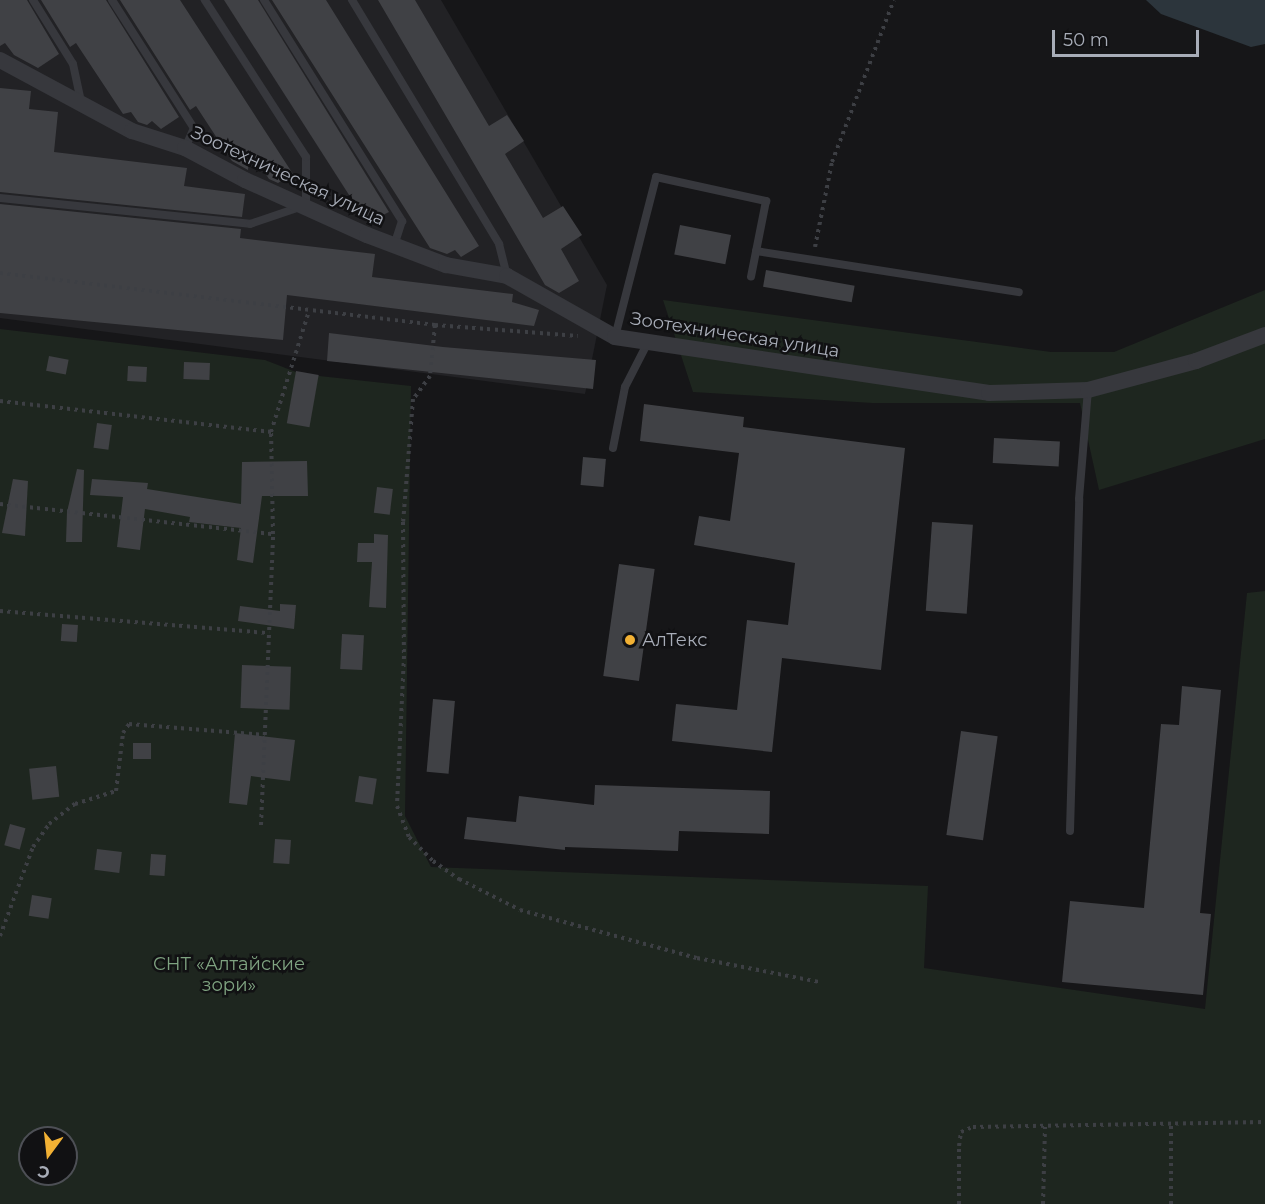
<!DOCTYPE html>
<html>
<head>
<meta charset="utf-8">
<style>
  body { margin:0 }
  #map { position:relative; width:1265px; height:1204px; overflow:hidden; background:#161618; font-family:Montserrat,sans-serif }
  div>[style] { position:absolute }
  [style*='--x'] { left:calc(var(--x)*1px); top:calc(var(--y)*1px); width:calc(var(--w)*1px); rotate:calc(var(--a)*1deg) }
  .built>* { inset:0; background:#222225 }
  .green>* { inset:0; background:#1e261f }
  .water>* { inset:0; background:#2c353c }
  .building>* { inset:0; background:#404145; transform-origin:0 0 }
  .path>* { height:4px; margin-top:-2px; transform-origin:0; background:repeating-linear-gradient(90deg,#3d3f44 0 3px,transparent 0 7.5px) }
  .lane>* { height:8px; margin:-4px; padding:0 4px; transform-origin:4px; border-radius:4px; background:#37383d }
  .street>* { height:16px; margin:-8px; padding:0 8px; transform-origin:8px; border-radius:8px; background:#37383d }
  .dots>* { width:16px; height:16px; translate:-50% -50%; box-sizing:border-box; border:3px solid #111113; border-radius:50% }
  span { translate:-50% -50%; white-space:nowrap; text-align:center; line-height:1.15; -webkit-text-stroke:5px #111113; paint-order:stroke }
  .street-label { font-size:18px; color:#a8adb8 }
  .poi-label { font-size:18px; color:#a8adb8 }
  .left { translate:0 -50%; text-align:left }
  .park-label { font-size:18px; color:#7fa381 }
  .north { position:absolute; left:18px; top:1126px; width:60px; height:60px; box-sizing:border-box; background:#111113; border:2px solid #4d4f55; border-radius:50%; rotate:195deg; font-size:16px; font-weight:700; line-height:24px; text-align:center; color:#a8adb8 }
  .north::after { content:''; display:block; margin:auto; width:21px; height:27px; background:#f2b134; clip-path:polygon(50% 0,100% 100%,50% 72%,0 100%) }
  .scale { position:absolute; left:1052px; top:30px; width:147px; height:27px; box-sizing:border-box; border:3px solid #a8adb8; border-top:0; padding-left:8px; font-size:18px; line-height:21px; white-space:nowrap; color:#a8adb8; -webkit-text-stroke:4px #111113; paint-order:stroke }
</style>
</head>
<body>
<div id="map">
  <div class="built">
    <i style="clip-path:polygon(0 0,441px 0,607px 285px,585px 394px,0 318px)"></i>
  </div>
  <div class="green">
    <i style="clip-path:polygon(1265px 290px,1265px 439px,1099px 490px,1080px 403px,873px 403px,693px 392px,663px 300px,1051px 352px,1114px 352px)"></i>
    <i style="clip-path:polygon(evenodd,0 329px,265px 360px,301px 374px,411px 386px,405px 816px,431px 867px,928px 886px,924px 968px,1205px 1009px,1247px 593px,1265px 591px,1265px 1204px,0 1204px,0 329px,30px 1138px,66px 1138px,66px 1174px,30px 1174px,30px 1138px)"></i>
  </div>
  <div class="water">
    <i style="clip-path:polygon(1146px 0,1265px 0,1265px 44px,1251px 47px,1161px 14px)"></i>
  </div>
  <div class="building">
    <i style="clip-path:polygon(0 0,27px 0,59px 54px,38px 68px,14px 55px,5px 43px,0 46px)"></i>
    <i style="clip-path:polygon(41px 0,106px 0,179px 117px,161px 129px,152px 121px,147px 125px,138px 122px,131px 112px,123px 114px,76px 43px,70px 47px)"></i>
    <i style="clip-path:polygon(120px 0,180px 0,293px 174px,278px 183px,269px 179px,250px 150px,248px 170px,232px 161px,196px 106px,190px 110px)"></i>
    <i style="clip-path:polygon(224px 0,258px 0,389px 212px,367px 223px)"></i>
    <i style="clip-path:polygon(272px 0,326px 0,479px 246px,461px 257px,455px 250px,447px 254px,430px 248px)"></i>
    <i style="clip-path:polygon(378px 0,415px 0,489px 126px,507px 115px,524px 141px,505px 154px,543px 218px,563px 206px,582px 235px,561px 249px,579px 281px,559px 293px,545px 285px)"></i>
    <i style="clip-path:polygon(0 88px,31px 91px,29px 109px,58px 112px,54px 152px,187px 168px,184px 186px,245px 194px,242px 217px,0 192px)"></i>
    <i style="clip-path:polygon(0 204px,241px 229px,240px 238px,375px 254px,372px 277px,513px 294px,512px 302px,539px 310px,534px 326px,287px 295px,283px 340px,0 313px)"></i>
    <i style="left:680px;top:225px;width:52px;height:30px;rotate:11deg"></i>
    <i style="left:766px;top:270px;width:90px;height:17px;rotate:10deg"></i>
    <i style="clip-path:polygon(329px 333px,443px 347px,596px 360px,593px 389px,327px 361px)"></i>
    <i style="left:49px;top:356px;width:20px;height:15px;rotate:11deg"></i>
    <i style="left:184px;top:362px;width:26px;height:17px;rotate:2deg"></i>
    <i style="left:128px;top:366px;width:19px;height:15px;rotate:3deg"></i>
    <i style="left:296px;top:371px;width:23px;height:53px;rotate:10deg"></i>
    <i style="clip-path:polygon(644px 404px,744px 417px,743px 427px,905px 448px,881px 670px,782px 658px,772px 752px,672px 741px,676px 704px,737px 710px,747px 620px,788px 625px,795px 563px,694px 545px,699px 516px,730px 521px,739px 453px,640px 441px)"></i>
    <i style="left:97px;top:423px;width:15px;height:25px;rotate:8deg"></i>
    <i style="left:994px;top:438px;width:66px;height:25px;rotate:3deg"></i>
    <i style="left:583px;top:457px;width:23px;height:28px;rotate:5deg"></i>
    <i style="clip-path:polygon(307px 461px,308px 496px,262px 496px,253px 563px,237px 560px,241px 528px,189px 522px,190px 517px,145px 509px,140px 550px,117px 547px,123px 497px,90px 495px,92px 479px,148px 483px,147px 489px,241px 504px,242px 462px)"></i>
    <i style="clip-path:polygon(77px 469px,84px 470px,82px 542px,66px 542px,67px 512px)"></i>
    <i style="clip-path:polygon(13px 479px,28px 481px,25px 536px,2px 533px)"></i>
    <i style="left:377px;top:487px;width:16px;height:26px;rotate:7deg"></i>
    <i style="left:932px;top:522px;width:41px;height:89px;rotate:4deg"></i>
    <i style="clip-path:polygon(374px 534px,388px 535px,386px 608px,369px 607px,372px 562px,357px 562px,358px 543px,374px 543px)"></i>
    <i style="left:619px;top:564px;width:36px;height:113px;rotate:8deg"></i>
    <i style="clip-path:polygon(280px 604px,296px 605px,294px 629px,238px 621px,240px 606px,280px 611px)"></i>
    <i style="left:62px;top:624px;width:16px;height:17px;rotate:4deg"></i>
    <i style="left:342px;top:634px;width:22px;height:35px;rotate:3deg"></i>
    <i style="left:242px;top:665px;width:49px;height:43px;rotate:2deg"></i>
    <i style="clip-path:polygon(1182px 686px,1221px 690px,1200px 913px,1211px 914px,1203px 995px,1062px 982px,1070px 901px,1144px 908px,1161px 724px,1179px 725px)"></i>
    <i style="left:433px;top:699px;width:22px;height:73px;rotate:5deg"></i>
    <i style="left:961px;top:731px;width:37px;height:105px;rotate:8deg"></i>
    <i style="clip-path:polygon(235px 733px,295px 740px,290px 781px,251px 776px,247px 805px,229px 803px)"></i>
    <i style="left:133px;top:743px;width:18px;height:16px"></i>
    <i style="left:56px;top:766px;width:31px;height:27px;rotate:84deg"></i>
    <i style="left:359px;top:776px;width:18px;height:26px;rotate:9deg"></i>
    <i style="clip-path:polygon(595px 785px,770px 791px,769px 834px,679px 831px,678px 851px,565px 847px,565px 850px,464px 839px,467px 817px,516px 822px,519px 796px,594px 805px)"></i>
    <i style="left:10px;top:824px;width:16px;height:22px;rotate:15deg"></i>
    <i style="left:275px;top:839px;width:16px;height:24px;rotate:4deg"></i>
    <i style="left:97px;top:849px;width:25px;height:21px;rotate:7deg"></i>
    <i style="left:151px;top:854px;width:15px;height:21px;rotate:4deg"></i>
    <i style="left:32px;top:895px;width:20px;height:21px;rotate:9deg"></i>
  </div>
  <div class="path">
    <i style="--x:815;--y:247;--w:87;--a:-78.7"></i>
    <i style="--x:832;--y:162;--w:173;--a:-69.1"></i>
    <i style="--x:0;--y:273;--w:438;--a:6.8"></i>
    <i style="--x:435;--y:325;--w:143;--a:4.4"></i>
    <i style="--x:435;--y:325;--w:51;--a:95.6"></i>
    <i style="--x:430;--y:376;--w:29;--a:126"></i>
    <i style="--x:413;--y:399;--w:123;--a:94.6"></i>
    <i style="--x:403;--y:522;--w:134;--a:89.6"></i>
    <i style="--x:404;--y:656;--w:150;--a:92.7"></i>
    <i style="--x:397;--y:806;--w:33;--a:69"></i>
    <i style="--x:409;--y:837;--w:34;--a:45"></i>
    <i style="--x:433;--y:861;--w:32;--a:35"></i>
    <i style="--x:459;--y:879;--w:68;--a:26.9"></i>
    <i style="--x:520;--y:910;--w:183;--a:15.2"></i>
    <i style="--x:697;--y:958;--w:124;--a:11.1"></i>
    <i style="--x:0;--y:401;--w:273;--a:6.5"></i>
    <i style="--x:0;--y:504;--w:275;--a:6.3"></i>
    <i style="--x:0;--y:611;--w:270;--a:4.7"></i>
    <i style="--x:261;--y:825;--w:291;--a:-87.6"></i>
    <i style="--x:273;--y:534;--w:102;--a:-91.1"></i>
    <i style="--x:271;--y:432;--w:127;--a:-72.6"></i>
    <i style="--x:0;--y:936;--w:95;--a:-69.7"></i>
    <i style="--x:33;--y:847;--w:28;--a:-55"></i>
    <i style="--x:49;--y:824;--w:33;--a:-38"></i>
    <i style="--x:75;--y:804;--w:43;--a:-17.6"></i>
    <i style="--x:116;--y:791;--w:58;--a:-83.1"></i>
    <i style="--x:123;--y:733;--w:11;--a:-56"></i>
    <i style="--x:129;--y:724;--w:136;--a:4.6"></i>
    <i style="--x:1171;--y:1126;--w:78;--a:90"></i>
    <i style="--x:959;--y:1204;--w:58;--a:-90"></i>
    <i style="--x:959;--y:1146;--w:14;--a:-82"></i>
    <i style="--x:961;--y:1132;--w:13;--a:-23"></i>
    <i style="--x:973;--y:1127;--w:292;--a:-1"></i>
    <i style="--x:1043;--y:1204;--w:77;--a:-88.5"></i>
  </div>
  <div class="lane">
    <i style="--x:33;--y:0;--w:75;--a:58"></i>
    <i style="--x:73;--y:64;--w:39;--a:78"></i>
    <i style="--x:112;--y:0;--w:152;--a:57.4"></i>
    <i style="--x:194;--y:128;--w:22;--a:114"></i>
    <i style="--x:264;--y:0;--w:261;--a:58"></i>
    <i style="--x:402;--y:221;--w:25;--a:108"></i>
    <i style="--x:352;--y:0;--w:285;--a:58.9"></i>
    <i style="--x:499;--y:244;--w:33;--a:76"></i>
    <i style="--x:0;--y:198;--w:251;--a:5.9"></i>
    <i style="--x:250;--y:224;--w:59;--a:-18.7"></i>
    <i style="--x:306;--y:205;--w:48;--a:-90"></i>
    <i style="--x:306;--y:157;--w:187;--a:-122.8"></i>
    <i style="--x:756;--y:251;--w:266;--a:8.9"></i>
    <i style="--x:615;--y:337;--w:165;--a:-75.6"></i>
    <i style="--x:656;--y:177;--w:113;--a:12.3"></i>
    <i style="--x:766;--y:201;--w:77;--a:101.2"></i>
    <i style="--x:613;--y:448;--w:62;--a:-78.9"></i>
    <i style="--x:625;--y:387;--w:51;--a:-62.9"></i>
    <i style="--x:1070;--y:831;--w:332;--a:-88.4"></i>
    <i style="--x:1079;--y:499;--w:109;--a:-85.3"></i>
  </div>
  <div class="street">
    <i style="--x:0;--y:60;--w:150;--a:28.3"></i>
    <i style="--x:132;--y:131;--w:56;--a:17.8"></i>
    <i style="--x:185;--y:148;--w:68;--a:28.1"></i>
    <i style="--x:245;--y:180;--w:134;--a:24.3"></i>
    <i style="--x:367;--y:235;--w:85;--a:20.8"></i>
    <i style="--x:446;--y:265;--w:62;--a:10.2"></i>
    <i style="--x:507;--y:276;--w:124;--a:29.5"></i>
    <i style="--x:615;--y:337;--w:378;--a:8.5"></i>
    <i style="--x:989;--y:393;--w:99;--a:-1.7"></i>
    <i style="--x:1088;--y:390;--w:112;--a:-15"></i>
    <i style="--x:1196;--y:361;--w:74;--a:-20.6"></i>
  </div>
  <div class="dots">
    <i style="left:630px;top:640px;background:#f2b134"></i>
  </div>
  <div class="street-label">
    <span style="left:288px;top:176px;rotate:25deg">Зоотехническая улица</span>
    <span style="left:735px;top:335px;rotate:9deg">Зоотехническая улица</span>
  </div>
  <div class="poi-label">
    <span class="left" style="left:642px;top:640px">АлТекс</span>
  </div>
  <div class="park-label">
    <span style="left:229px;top:975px">СНТ «Алтайские<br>зори»</span>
  </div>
  <div class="north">С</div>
  <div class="scale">50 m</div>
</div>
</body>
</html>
